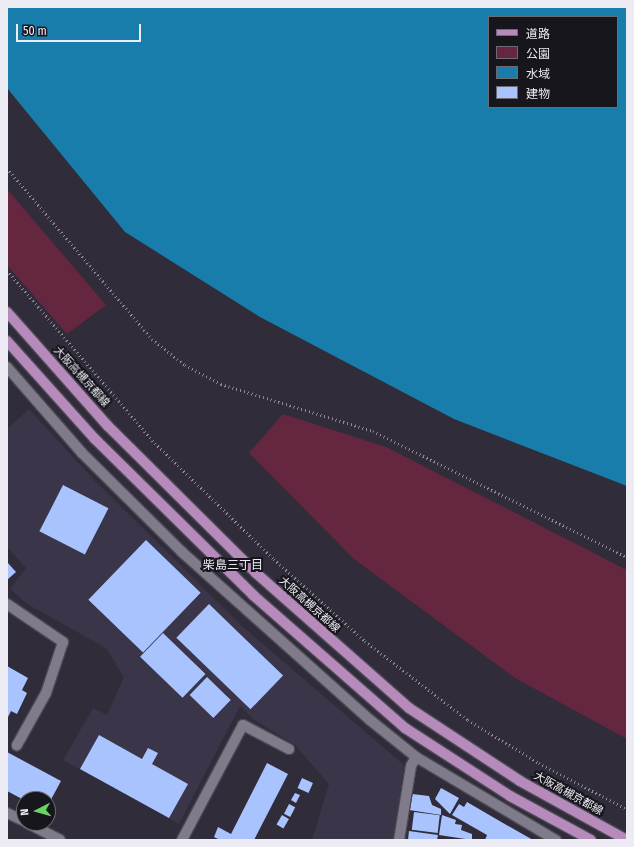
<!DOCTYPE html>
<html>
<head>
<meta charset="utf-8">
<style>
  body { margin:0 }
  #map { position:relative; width:634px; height:847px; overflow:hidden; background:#302c3a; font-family:"Fira Sans Condensed","Noto Sans JP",sans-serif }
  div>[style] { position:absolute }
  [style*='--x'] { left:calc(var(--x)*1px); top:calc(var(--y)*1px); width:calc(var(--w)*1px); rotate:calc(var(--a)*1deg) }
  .built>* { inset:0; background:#3a3548 }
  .green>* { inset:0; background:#652740 }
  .water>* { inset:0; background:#197dab }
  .building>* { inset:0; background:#a8c3fe; transform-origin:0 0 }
  .path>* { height:2.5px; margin-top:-1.25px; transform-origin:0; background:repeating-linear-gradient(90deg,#8e8b97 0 1px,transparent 0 4px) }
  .roads { filter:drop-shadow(1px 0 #4b4854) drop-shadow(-1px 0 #4b4854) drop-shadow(0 1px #4b4854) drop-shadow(0 -1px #4b4854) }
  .minor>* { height:10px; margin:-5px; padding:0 5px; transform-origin:5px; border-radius:5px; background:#7f7b8b }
  .major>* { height:10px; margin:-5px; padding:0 5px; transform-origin:5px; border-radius:5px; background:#b68abb }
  span { translate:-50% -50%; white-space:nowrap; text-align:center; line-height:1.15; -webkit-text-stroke:4px #17161c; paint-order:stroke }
  .street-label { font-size:11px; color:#edebf4 }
  .neighbourhood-label { font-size:12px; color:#edebf4 }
  .frame { position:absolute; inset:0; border:8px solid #edebf4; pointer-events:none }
  .legend { position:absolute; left:488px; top:16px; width:130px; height:92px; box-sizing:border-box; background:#17161c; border:1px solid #6d6b72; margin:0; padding:5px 7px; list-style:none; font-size:12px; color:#edebf4 }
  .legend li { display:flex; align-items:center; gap:8px; height:20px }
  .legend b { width:20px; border:1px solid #6d6b72 }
  .north { position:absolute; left:16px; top:791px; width:40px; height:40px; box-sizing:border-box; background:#17161c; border:1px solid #6d6b72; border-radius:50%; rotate:264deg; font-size:11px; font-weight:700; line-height:16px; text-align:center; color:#edebf4 }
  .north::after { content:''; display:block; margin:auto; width:14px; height:18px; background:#69d464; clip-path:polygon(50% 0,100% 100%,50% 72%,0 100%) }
  .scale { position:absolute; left:16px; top:24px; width:125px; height:18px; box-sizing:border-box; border:2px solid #edebf4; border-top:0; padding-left:5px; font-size:12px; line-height:14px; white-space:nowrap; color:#edebf4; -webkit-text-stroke:3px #17161c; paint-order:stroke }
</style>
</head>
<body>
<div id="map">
  <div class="built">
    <i style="clip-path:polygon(29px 409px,94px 480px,241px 625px,404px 765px,394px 840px,312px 840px,329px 784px,295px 745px,253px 719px,240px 706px,179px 824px,63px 760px,93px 708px,107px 715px,124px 677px,106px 648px,27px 604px,10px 589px,26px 568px,7px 547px,7px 429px)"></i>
  </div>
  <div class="green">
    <i style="clip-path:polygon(7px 189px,106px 305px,67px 334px,7px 265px)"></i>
    <i style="clip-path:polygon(283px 414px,386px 447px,627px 570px,627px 739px,515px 678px,354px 559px,249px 453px)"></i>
  </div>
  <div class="water">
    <i style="clip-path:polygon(evenodd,7px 7px,627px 7px,627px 486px,454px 419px,260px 317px,125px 232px,7px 88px,7px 7px,489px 17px,617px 17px,617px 107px,489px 107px,489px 17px)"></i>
  </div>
  <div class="building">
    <i style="left:63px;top:485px;width:51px;height:52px;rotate:27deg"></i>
    <i style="left:146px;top:540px;width:76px;height:83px;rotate:44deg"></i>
    <i style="clip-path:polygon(7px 562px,16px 572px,7px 580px)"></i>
    <i style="left:209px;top:604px;width:103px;height:47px;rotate:44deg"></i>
    <i style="left:163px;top:633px;width:59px;height:33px;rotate:44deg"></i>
    <i style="clip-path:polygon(7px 666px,28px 678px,22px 690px,27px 693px,17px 714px,11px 711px,7px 719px)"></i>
    <i style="left:207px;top:677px;width:33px;height:25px;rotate:44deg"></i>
    <i style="clip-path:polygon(99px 735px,142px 759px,148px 748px,158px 753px,152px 764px,188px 784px,169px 818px,80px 769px)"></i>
    <i style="clip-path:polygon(7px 752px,61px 781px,48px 805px,48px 799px,24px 800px,7px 791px)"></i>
    <i style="clip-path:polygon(267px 763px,288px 774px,254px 840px,220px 840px,214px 837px,218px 827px,231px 834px)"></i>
    <i style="left:302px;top:778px;width:12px;height:11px;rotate:24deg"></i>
    <i style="clip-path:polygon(441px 788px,459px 798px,450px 814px,435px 799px)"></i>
    <i style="clip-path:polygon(295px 793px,300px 795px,296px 803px,291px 800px)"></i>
    <i style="clip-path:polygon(412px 794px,429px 796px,432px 805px,441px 809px,441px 815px,409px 810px)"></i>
    <i style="clip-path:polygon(467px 802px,503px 823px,533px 840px,485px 840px,487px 835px,452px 815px,459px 804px,464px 807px)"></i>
    <i style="left:289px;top:804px;width:7px;height:11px;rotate:27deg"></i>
    <i style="left:414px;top:812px;width:26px;height:18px;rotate:7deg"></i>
    <i style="left:282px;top:815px;width:8px;height:11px;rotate:30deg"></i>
    <i style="clip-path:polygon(442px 815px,456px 820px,455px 824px,462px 825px,461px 830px,472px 834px,472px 840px,439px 835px)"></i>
    <i style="clip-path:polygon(409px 831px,438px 835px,437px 840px,408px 840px)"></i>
  </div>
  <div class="path">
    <i style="--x:7;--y:168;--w:224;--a:49.7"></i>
    <i style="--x:152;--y:339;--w:42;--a:38.2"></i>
    <i style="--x:185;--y:365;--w:41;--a:27.8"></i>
    <i style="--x:221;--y:384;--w:159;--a:17.2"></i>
    <i style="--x:373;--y:431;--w:284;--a:26.4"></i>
    <i style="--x:7;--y:270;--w:228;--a:49.5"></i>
    <i style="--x:155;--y:443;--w:166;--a:44.3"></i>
    <i style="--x:274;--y:559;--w:122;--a:42"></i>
    <i style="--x:365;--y:641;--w:130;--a:37.5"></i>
    <i style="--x:468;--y:720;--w:83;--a:31.2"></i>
    <i style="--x:539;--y:763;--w:99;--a:27.6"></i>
  </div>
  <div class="roads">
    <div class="minor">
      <i style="--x:7;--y:367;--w:114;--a:48.9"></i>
      <i style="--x:82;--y:453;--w:141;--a:44.7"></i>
      <i style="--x:182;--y:552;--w:252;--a:41.8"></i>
      <i style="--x:370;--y:720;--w:59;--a:38.8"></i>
      <i style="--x:416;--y:757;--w:163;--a:30.7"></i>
      <i style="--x:7;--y:604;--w:68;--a:34.2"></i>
      <i style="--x:63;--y:642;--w:54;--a:108.4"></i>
      <i style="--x:46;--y:693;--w:60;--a:119.1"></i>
      <i style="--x:7;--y:813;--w:19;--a:25"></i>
      <i style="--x:27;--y:823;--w:37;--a:27"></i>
      <i style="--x:182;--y:840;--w:130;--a:-62.1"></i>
      <i style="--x:243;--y:725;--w:52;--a:27.6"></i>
      <i style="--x:399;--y:840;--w:75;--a:-80.8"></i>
      <i style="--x:411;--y:766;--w:10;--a:-61"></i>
    </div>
    <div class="major">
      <i style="--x:7;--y:312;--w:152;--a:48.5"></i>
      <i style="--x:108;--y:426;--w:209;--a:44.8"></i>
      <i style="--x:256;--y:573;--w:204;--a:41.4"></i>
      <i style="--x:409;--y:708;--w:133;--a:33.3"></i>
      <i style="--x:520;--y:781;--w:122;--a:28.9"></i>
      <i style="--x:7;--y:341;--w:132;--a:48.1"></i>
      <i style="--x:95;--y:439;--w:222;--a:44.6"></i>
      <i style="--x:253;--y:595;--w:202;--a:41.2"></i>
      <i style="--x:405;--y:728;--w:125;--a:32.9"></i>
      <i style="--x:510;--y:796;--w:92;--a:28.5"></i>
    </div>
  </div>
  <div class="street-label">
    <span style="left:81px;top:377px;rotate:48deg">大阪高槻京都線</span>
    <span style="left:309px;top:605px;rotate:42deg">大阪高槻京都線</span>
    <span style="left:568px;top:794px;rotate:29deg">大阪高槻京都線</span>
  </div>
  <div class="neighbourhood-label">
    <span style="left:233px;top:566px">柴島三丁目</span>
  </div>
  <div class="frame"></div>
  <ul class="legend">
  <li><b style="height:5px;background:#b68abb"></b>道路</li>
  <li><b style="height:11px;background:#652740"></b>公園</li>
  <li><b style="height:11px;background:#197dab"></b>水域</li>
  <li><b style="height:11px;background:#a8c3fe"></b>建物</li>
  </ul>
  <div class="north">N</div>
  <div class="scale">50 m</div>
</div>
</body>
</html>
